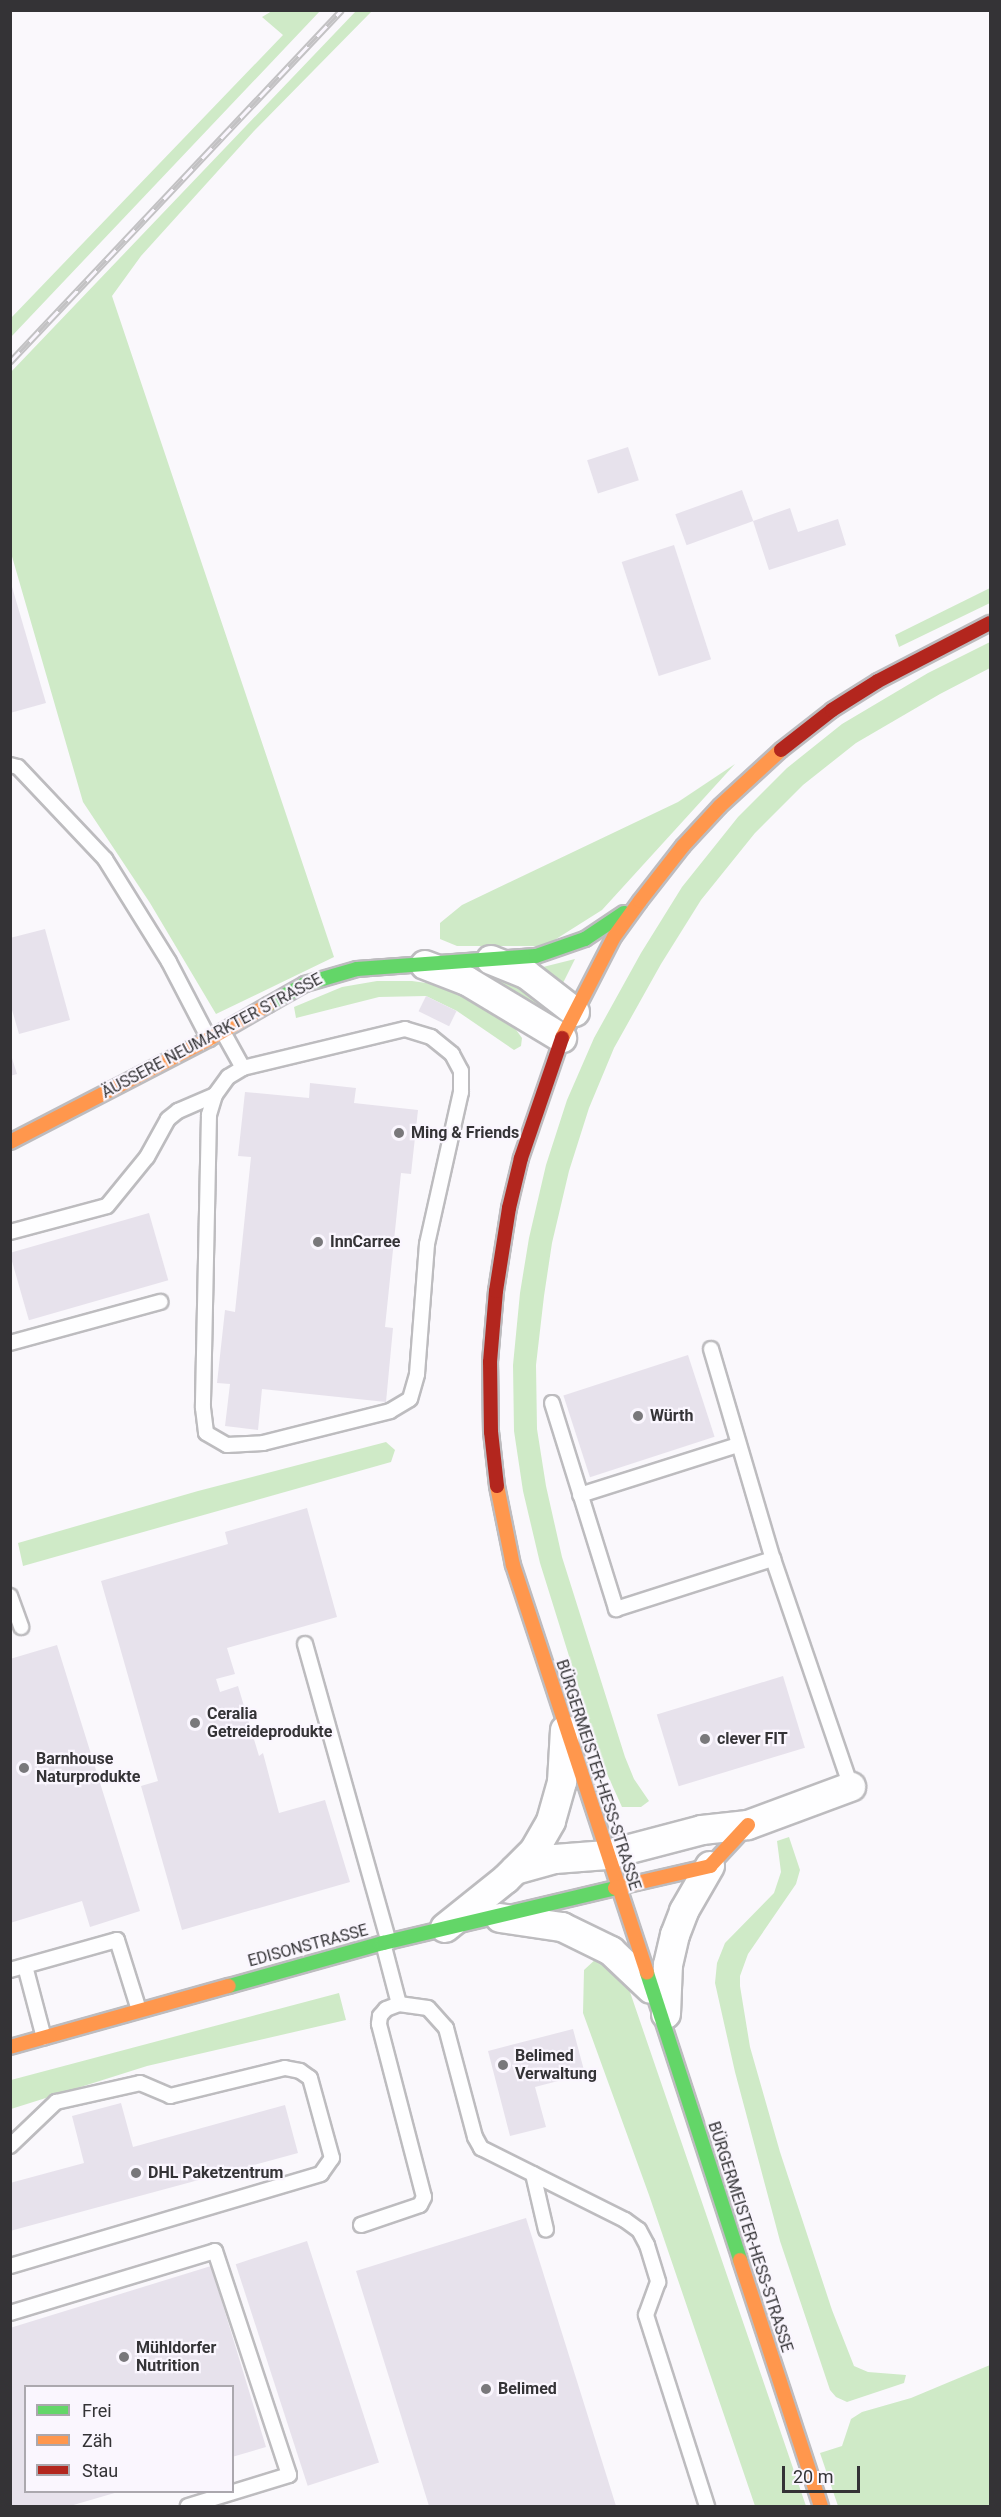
<!DOCTYPE html>
<html>
<head>
<meta charset="utf-8">
<style>
  body { margin:0 }
  #map { position:relative; width:1001px; height:2517px; overflow:hidden; background:#faf8fc; font-family:Roboto,sans-serif }
  div>[style] { position:absolute }
  [style*='--x'] { left:calc(var(--x)*1px); top:calc(var(--y)*1px); width:calc(var(--w)*1px); rotate:calc(var(--a)*1deg) }
  .green>* { inset:0; background:#cfeac7 }
  .building>* { inset:0; background:#e7e2ec; transform-origin:0 0 }
  .roads { filter:drop-shadow(2px 0 #bdbcbf) drop-shadow(-2px 0 #bdbcbf) drop-shadow(0 2px #bdbcbf) drop-shadow(0 -2px #bdbcbf) }
  .lane>* { height:14px; margin:-7px; padding:0 7px; transform-origin:7px; border-radius:7px; background:#fefeff }
  .street>* { height:28px; margin:-14px; padding:0 14px; transform-origin:14px; border-radius:14px; background:#fefeff }
  .fast>* { height:14px; margin:-7px; padding:0 7px; transform-origin:7px; border-radius:7px; background:#63d668 }
  .slow>* { height:14px; margin:-7px; padding:0 7px; transform-origin:7px; border-radius:7px; background:#ff974d }
  .jam>* { height:14px; margin:-7px; padding:0 7px; transform-origin:7px; border-radius:7px; background:#b3261e }
  .rail>* { height:7px; margin-top:-3.5px; transform-origin:0; background:repeating-linear-gradient(90deg,#faf6fe 0 14px,#c3c2c4 0 28px); box-sizing:border-box; border-block:2px solid #c3c2c4 }
  .dots>* { width:16px; height:16px; translate:-50% -50%; box-sizing:border-box; border:3px solid #faf6fe; border-radius:50% }
  span { translate:-50% -50%; white-space:nowrap; text-align:center; line-height:1.15; -webkit-text-stroke:4.5px #faf6fe; paint-order:stroke }
  .street-label { font-size:16px; color:#343336 }
  .poi-label { font-size:16px; color:#343336; font-weight:700 }
  .left { translate:0 -50%; text-align:left }
  .frame { position:absolute; inset:0; border:12px solid #343336; pointer-events:none }
  .legend { position:absolute; left:24px; top:2385px; width:210px; height:108px; box-sizing:border-box; background:#faf6fe; border:2px solid #aba8ae; margin:0; padding:8px 10px; list-style:none; font-size:18px; color:#343336 }
  .legend li { display:flex; align-items:center; gap:12px; height:30px }
  .legend b { width:30px; border:2px solid #aba8ae }
  .scale { position:absolute; left:782px; top:2466px; width:78px; height:27px; box-sizing:border-box; border:3px solid #343336; border-top:0; padding-left:8px; font-size:18px; line-height:21px; white-space:nowrap; color:#343336; -webkit-text-stroke:4px #faf6fe; paint-order:stroke }
</style>
</head>
<body>
<div id="map">
  <div class="green">
    <i style="clip-path:polygon(272px 11px,320px 11px,11px 337px,11px 318px,283px 35px,262px 17px)"></i>
    <i style="clip-path:polygon(356px 11px,372px 11px,254px 131px,141px 256px,112px 296px,334px 957px,216px 1014px,150px 903px,83px 802px,11px 553px,10px 373px)"></i>
    <i style="clip-path:polygon(990px 588px,990px 603px,899px 647px,895px 635px)"></i>
    <i style="clip-path:polygon(990px 642px,990px 668px,940px 694px,856px 743px,803px 785px,755px 833px,701px 900px,661px 964px,614px 1048px,589px 1108px,569px 1171px,552px 1243px,544px 1296px,536px 1365px,537px 1429px,546px 1486px,562px 1557px,625px 1757px,634px 1779px,649px 1801px,641px 1807px,622px 1807px,603px 1765px,540px 1563px,523px 1491px,514px 1431px,513px 1365px,520px 1293px,529px 1238px,546px 1165px,567px 1100px,594px 1038px,641px 953px,682px 887px,738px 817px,787px 768px,842px 724px,928px 673px)"></i>
    <i style="clip-path:polygon(735px 764px,602px 910px,545px 946px,457px 946px,440px 939px,440px 923px,462px 905px,678px 802px)"></i>
    <i style="clip-path:polygon(575px 959px,561px 987px,539px 968px)"></i>
    <i style="clip-path:polygon(489px 971px,506px 977px,526px 991px,544px 1010px,540px 1013px,480px 975px)"></i>
    <i style="clip-path:polygon(377px 981px,412px 981px,448px 986px,509px 1020px,522px 1038px,521px 1046px,514px 1050px,457px 1011px,426px 996px,379px 997px,296px 1018px,294px 1007px,342px 987px)"></i>
    <i style="clip-path:polygon(386px 1442px,395px 1450px,391px 1462px,23px 1566px,18px 1543px,198px 1491px)"></i>
    <i style="clip-path:polygon(789px 1837px,800px 1870px,796px 1884px,748px 1954px,740px 1976px,740px 1986px,750px 2047px,780px 2152px,832px 2310px,854px 2366px,868px 2372px,906px 2375px,904px 2383px,847px 2402px,836px 2397px,830px 2390px,780px 2241px,735px 2072px,715px 1983px,717px 1963px,725px 1943px,774px 1893px,781px 1872px,777px 1841px)"></i>
    <i style="clip-path:polygon(598px 1957px,618px 1972px,630px 1992px,806px 2506px,755px 2506px,649px 2195px,583px 2013px,584px 1970px)"></i>
    <i style="clip-path:polygon(339px 1993px,346px 2020px,147px 2066px,11px 2109px,11px 2080px)"></i>
    <i style="clip-path:polygon(990px 2365px,990px 2506px,838px 2506px,820px 2453px,842px 2446px,851px 2419px,862px 2412px,911px 2398px)"></i>
  </div>
  <div class="building">
    <i style="left:628px;top:447px;width:35px;height:43px;rotate:72deg"></i>
    <i style="left:742px;top:490px;width:33px;height:71px;rotate:70deg"></i>
    <i style="clip-path:polygon(790px 508px,798px 532px,838px 519px,846px 545px,769px 570px,753px 521px)"></i>
    <i style="left:674px;top:545px;width:120px;height:55px;rotate:72deg"></i>
    <i style="clip-path:polygon(10px 580px,46px 703px,10px 713px)"></i>
    <i style="clip-path:polygon(45px 929px,70px 1020px,19px 1034px,10px 1003px,10px 938px)"></i>
    <i style="left:426px;top:996px;width:34px;height:17px;rotate:26deg"></i>
    <i style="clip-path:polygon(10px 1052px,17px 1074px,10px 1076px)"></i>
    <i style="clip-path:polygon(310px 1083px,356px 1088px,354px 1103px,418px 1110px,411px 1174px,401px 1173px,385px 1327px,393px 1328px,386px 1402px,262px 1389px,258px 1430px,225px 1426px,230px 1384px,217px 1383px,225px 1310px,235px 1312px,251px 1157px,238px 1156px,245px 1092px,309px 1098px)"></i>
    <i style="left:149px;top:1213px;width:70px;height:145px;rotate:74deg"></i>
    <i style="left:688px;top:1355px;width:86px;height:131px;rotate:72deg"></i>
    <i style="clip-path:polygon(307px 1508px,337px 1617px,227px 1648px,235px 1674px,216px 1679px,220px 1692px,238px 1686px,259px 1756px,263px 1753px,279px 1813px,325px 1800px,350px 1882px,182px 1930px,141px 1786px,158px 1781px,101px 1581px,228px 1544px,225px 1532px)"></i>
    <i style="clip-path:polygon(57px 1645px,140px 1911px,90px 1927px,82px 1901px,10px 1923px,10px 1659px)"></i>
    <i style="left:783px;top:1676px;width:75px;height:132px;rotate:73deg"></i>
    <i style="clip-path:polygon(573px 2029px,585px 2074px,535px 2087px,546px 2127px,510px 2136px,488px 2051px)"></i>
    <i style="clip-path:polygon(121px 2103px,133px 2147px,285px 2105px,298px 2153px,10px 2231px,10px 2183px,84px 2163px,72px 2116px)"></i>
    <i style="clip-path:polygon(526px 2218px,616px 2506px,429px 2506px,356px 2271px)"></i>
    <i style="left:307px;top:2241px;width:233px;height:75px;rotate:72deg"></i>
    <i style="clip-path:polygon(211px 2266px,266px 2447px,232px 2457px,232px 2386px,26px 2386px,26px 2492px,118px 2492px,70px 2506px,10px 2506px,10px 2328px)"></i>
  </div>
  <div class="roads">
    <div class="lane">
      <i style="--x:10;--y:765;--w:8;--a:14"></i>
      <i style="--x:18;--y:767;--w:127;--a:46.6"></i>
      <i style="--x:105;--y:859;--w:121;--a:58.1"></i>
      <i style="--x:169;--y:962;--w:87;--a:62.5"></i>
      <i style="--x:223;--y:1032;--w:41;--a:60.9"></i>
      <i style="--x:243;--y:1068;--w:17;--a:149"></i>
      <i style="--x:228;--y:1077;--w:22;--a:126"></i>
      <i style="--x:215;--y:1095;--w:21;--a:107"></i>
      <i style="--x:209;--y:1115;--w:293;--a:91.2"></i>
      <i style="--x:203;--y:1408;--w:25;--a:83"></i>
      <i style="--x:206;--y:1433;--w:24;--a:30"></i>
      <i style="--x:227;--y:1445;--w:36;--a:-3"></i>
      <i style="--x:263;--y:1443;--w:131;--a:-14.1"></i>
      <i style="--x:390;--y:1411;--w:23;--a:-31"></i>
      <i style="--x:410;--y:1399;--w:26;--a:-74"></i>
      <i style="--x:417;--y:1374;--w:130;--a:-85.6"></i>
      <i style="--x:427;--y:1244;--w:156;--a:-77.4"></i>
      <i style="--x:461;--y:1092;--w:21;--a:-90"></i>
      <i style="--x:461;--y:1071;--w:19;--a:-118"></i>
      <i style="--x:452;--y:1054;--w:27;--a:-141"></i>
      <i style="--x:431;--y:1037;--w:27;--a:-163"></i>
      <i style="--x:405;--y:1029;--w:167;--a:166.5"></i>
      <i style="--x:10;--y:1232;--w:100;--a:-15"></i>
      <i style="--x:107;--y:1206;--w:63;--a:-50.8"></i>
      <i style="--x:147;--y:1157;--w:43;--a:-61.1"></i>
      <i style="--x:168;--y:1119;--w:13;--a:-39"></i>
      <i style="--x:178;--y:1111;--w:40;--a:-23.4"></i>
      <i style="--x:10;--y:1343;--w:156;--a:-15.3"></i>
      <i style="--x:711;--y:1349;--w:219;--a:73.6"></i>
      <i style="--x:773;--y:1559;--w:241;--a:71.1"></i>
      <i style="--x:552;--y:1403;--w:216;--a:72.7"></i>
      <i style="--x:616;--y:1609;--w:165;--a:-17.7"></i>
      <i style="--x:580;--y:1495;--w:166;--a:-17.6"></i>
      <i style="--x:10;--y:1596;--w:33;--a:70"></i>
      <i style="--x:305;--y:1644;--w:310;--a:74.3"></i>
      <i style="--x:25;--y:1966;--w:74;--a:75.2"></i>
      <i style="--x:10;--y:1970;--w:111;--a:-15.7"></i>
      <i style="--x:117;--y:1940;--w:73;--a:72.6"></i>
      <i style="--x:399;--y:2004;--w:29;--a:8"></i>
      <i style="--x:428;--y:2008;--w:27;--a:48"></i>
      <i style="--x:446;--y:2028;--w:113;--a:75.1"></i>
      <i style="--x:475;--y:2137;--w:13;--a:61"></i>
      <i style="--x:481;--y:2148;--w:161;--a:26.6"></i>
      <i style="--x:625;--y:2220;--w:17;--a:36"></i>
      <i style="--x:639;--y:2230;--w:17;--a:62"></i>
      <i style="--x:647;--y:2245;--w:39;--a:73"></i>
      <i style="--x:658;--y:2282;--w:35;--a:110"></i>
      <i style="--x:646;--y:2315;--w:201;--a:72.3"></i>
      <i style="--x:10;--y:2146;--w:64;--a:-43.7"></i>
      <i style="--x:56;--y:2102;--w:86;--a:-12.7"></i>
      <i style="--x:140;--y:2083;--w:33;--a:23"></i>
      <i style="--x:170;--y:2096;--w:118;--a:-13.7"></i>
      <i style="--x:285;--y:2068;--w:15;--a:11"></i>
      <i style="--x:300;--y:2071;--w:12;--a:35"></i>
      <i style="--x:310;--y:2078;--w:83;--a:74.6"></i>
      <i style="--x:332;--y:2158;--w:19;--a:125"></i>
      <i style="--x:321;--y:2174;--w:324;--a:163.5"></i>
      <i style="--x:533;--y:2174;--w:57;--a:76.9"></i>
      <i style="--x:361;--y:2225;--w:62;--a:-18.7"></i>
      <i style="--x:420;--y:2205;--w:9;--a:-63"></i>
      <i style="--x:424;--y:2197;--w:179;--a:-104.6"></i>
      <i style="--x:379;--y:2024;--w:8;--a:-83"></i>
      <i style="--x:380;--y:2016;--w:9;--a:-49"></i>
      <i style="--x:386;--y:2009;--w:14;--a:-21"></i>
      <i style="--x:399;--y:2004;--w:63;--a:-104.7"></i>
      <i style="--x:10;--y:2313;--w:214;--a:-16.8"></i>
      <i style="--x:215;--y:2251;--w:236;--a:71.7"></i>
      <i style="--x:289;--y:2475;--w:106;--a:162.9"></i>
    </div>
    <div class="street">
      <i style="--x:491;--y:960;--w:38;--a:22"></i>
      <i style="--x:526;--y:974;--w:62;--a:37.8"></i>
      <i style="--x:425;--y:965;--w:45;--a:20.9"></i>
      <i style="--x:467;--y:981;--w:111;--a:31"></i>
      <i style="--x:515;--y:1870;--w:41;--a:-15.4"></i>
      <i style="--x:555;--y:1859;--w:52;--a:-4.4"></i>
      <i style="--x:607;--y:1855;--w:98;--a:-14.7"></i>
      <i style="--x:702;--y:1830;--w:46;--a:-6.2"></i>
      <i style="--x:748;--y:1825;--w:110;--a:-20.3"></i>
      <i style="--x:500;--y:1918;--w:63;--a:8.3"></i>
      <i style="--x:562;--y:1927;--w:55;--a:26.1"></i>
      <i style="--x:611;--y:1951;--w:55;--a:43.5"></i>
      <i style="--x:445;--y:1928;--w:78;--a:-38.8"></i>
      <i style="--x:506;--y:1879;--w:40;--a:-45"></i>
      <i style="--x:534;--y:1851;--w:34;--a:-60"></i>
      <i style="--x:551;--y:1821;--w:41;--a:-74.2"></i>
      <i style="--x:562;--y:1782;--w:52;--a:-86.7"></i>
      <i style="--x:666;--y:2014;--w:49;--a:-87.7"></i>
      <i style="--x:668;--y:1965;--w:31;--a:-77"></i>
      <i style="--x:675;--y:1935;--w:26;--a:-69"></i>
      <i style="--x:684;--y:1911;--w:52;--a:-60"></i>
    </div>
    <div class="fast">
      <i style="--x:268;--y:1005;--w:43;--a:-29.6"></i>
      <i style="--x:305;--y:984;--w:54;--a:-16.1"></i>
      <i style="--x:357;--y:969;--w:179;--a:-4.2"></i>
      <i style="--x:536;--y:956;--w:52;--a:-19.1"></i>
      <i style="--x:585;--y:939;--w:47;--a:-33.7"></i>
      <i style="--x:647;--y:1973;--w:302;--a:72"></i>
      <i style="--x:229;--y:1986;--w:160;--a:-15.6"></i>
      <i style="--x:383;--y:1943;--w:238;--a:-13.3"></i>
    </div>
    <div class="slow">
      <i style="--x:562;--y:1038;--w:114;--a:-62.8"></i>
      <i style="--x:614;--y:937;--w:44;--a:-54.2"></i>
      <i style="--x:640;--y:901;--w:70;--a:-52"></i>
      <i style="--x:683;--y:846;--w:54;--a:-47.2"></i>
      <i style="--x:720;--y:806;--w:83;--a:-42.6"></i>
      <i style="--x:10;--y:1142;--w:224;--a:-27.4"></i>
      <i style="--x:209;--y:1039;--w:68;--a:-30"></i>
      <i style="--x:497;--y:1486;--w:81;--a:78.6"></i>
      <i style="--x:513;--y:1565;--w:429;--a:71.8"></i>
      <i style="--x:615;--y:1888;--w:98;--a:-13"></i>
      <i style="--x:710;--y:1866;--w:56;--a:-47.2"></i>
      <i style="--x:10;--y:2047;--w:227;--a:-15.6"></i>
      <i style="--x:740;--y:2260;--w:259;--a:71.8"></i>
    </div>
    <div class="jam">
      <i style="--x:781;--y:750;--w:65;--a:-38.1"></i>
      <i style="--x:832;--y:710;--w:54;--a:-32.2"></i>
      <i style="--x:878;--y:681;--w:126;--a:-27.4"></i>
      <i style="--x:497;--y:1486;--w:54;--a:-96.3"></i>
      <i style="--x:491;--y:1432;--w:70;--a:-90.8"></i>
      <i style="--x:490;--y:1362;--w:71;--a:-85.2"></i>
      <i style="--x:496;--y:1291;--w:84;--a:-81.1"></i>
      <i style="--x:509;--y:1208;--w:51;--a:-76.5"></i>
      <i style="--x:521;--y:1158;--w:127;--a:-71.1"></i>
    </div>
  </div>
  <div class="rail">
    <i style="--x:10;--y:362;--w:484;--a:-46.7"></i>
  </div>
  <div class="dots">
    <i style="left:399px;top:1133px;background:#79787b"></i>
    <i style="left:318px;top:1242px;background:#79787b"></i>
    <i style="left:638px;top:1416px;background:#79787b"></i>
    <i style="left:195px;top:1723px;background:#79787b"></i>
    <i style="left:705px;top:1739px;background:#79787b"></i>
    <i style="left:24px;top:1768px;background:#79787b"></i>
    <i style="left:503px;top:2065px;background:#79787b"></i>
    <i style="left:136px;top:2173px;background:#79787b"></i>
    <i style="left:124px;top:2357px;background:#79787b"></i>
    <i style="left:486px;top:2389px;background:#79787b"></i>
  </div>
  <div class="street-label">
    <span style="left:212px;top:1036px;rotate:-28deg">ÄUSSERE NEUMARKTER STRASSE</span>
    <span style="left:598px;top:1775px;rotate:72deg">BÜRGERMEISTER-HESS-STRASSE</span>
    <span style="left:308px;top:1946px;rotate:-15deg">EDISONSTRASSE</span>
    <span style="left:750px;top:2237px;rotate:72deg">BÜRGERMEISTER-HESS-STRASSE</span>
  </div>
  <div class="poi-label">
    <span class="left" style="left:411px;top:1133px">Ming &amp; Friends</span>
    <span class="left" style="left:330px;top:1242px">InnCarree</span>
    <span class="left" style="left:650px;top:1416px">Würth</span>
    <span class="left" style="left:207px;top:1723px">Ceralia<br>Getreideprodukte</span>
    <span class="left" style="left:717px;top:1739px">clever FIT</span>
    <span class="left" style="left:36px;top:1768px">Barnhouse<br>Naturprodukte</span>
    <span class="left" style="left:515px;top:2065px">Belimed<br>Verwaltung</span>
    <span class="left" style="left:148px;top:2173px">DHL Paketzentrum</span>
    <span class="left" style="left:136px;top:2357px">Mühldorfer<br>Nutrition</span>
    <span class="left" style="left:498px;top:2389px">Belimed</span>
  </div>
  <div class="frame"></div>
  <ul class="legend">
  <li><b style="height:8px;background:#63d668"></b>Frei</li>
  <li><b style="height:8px;background:#ff974d"></b>Zäh</li>
  <li><b style="height:8px;background:#b3261e"></b>Stau</li>
  </ul>
  <div class="scale">20 m</div>
</div>
</body>
</html>
